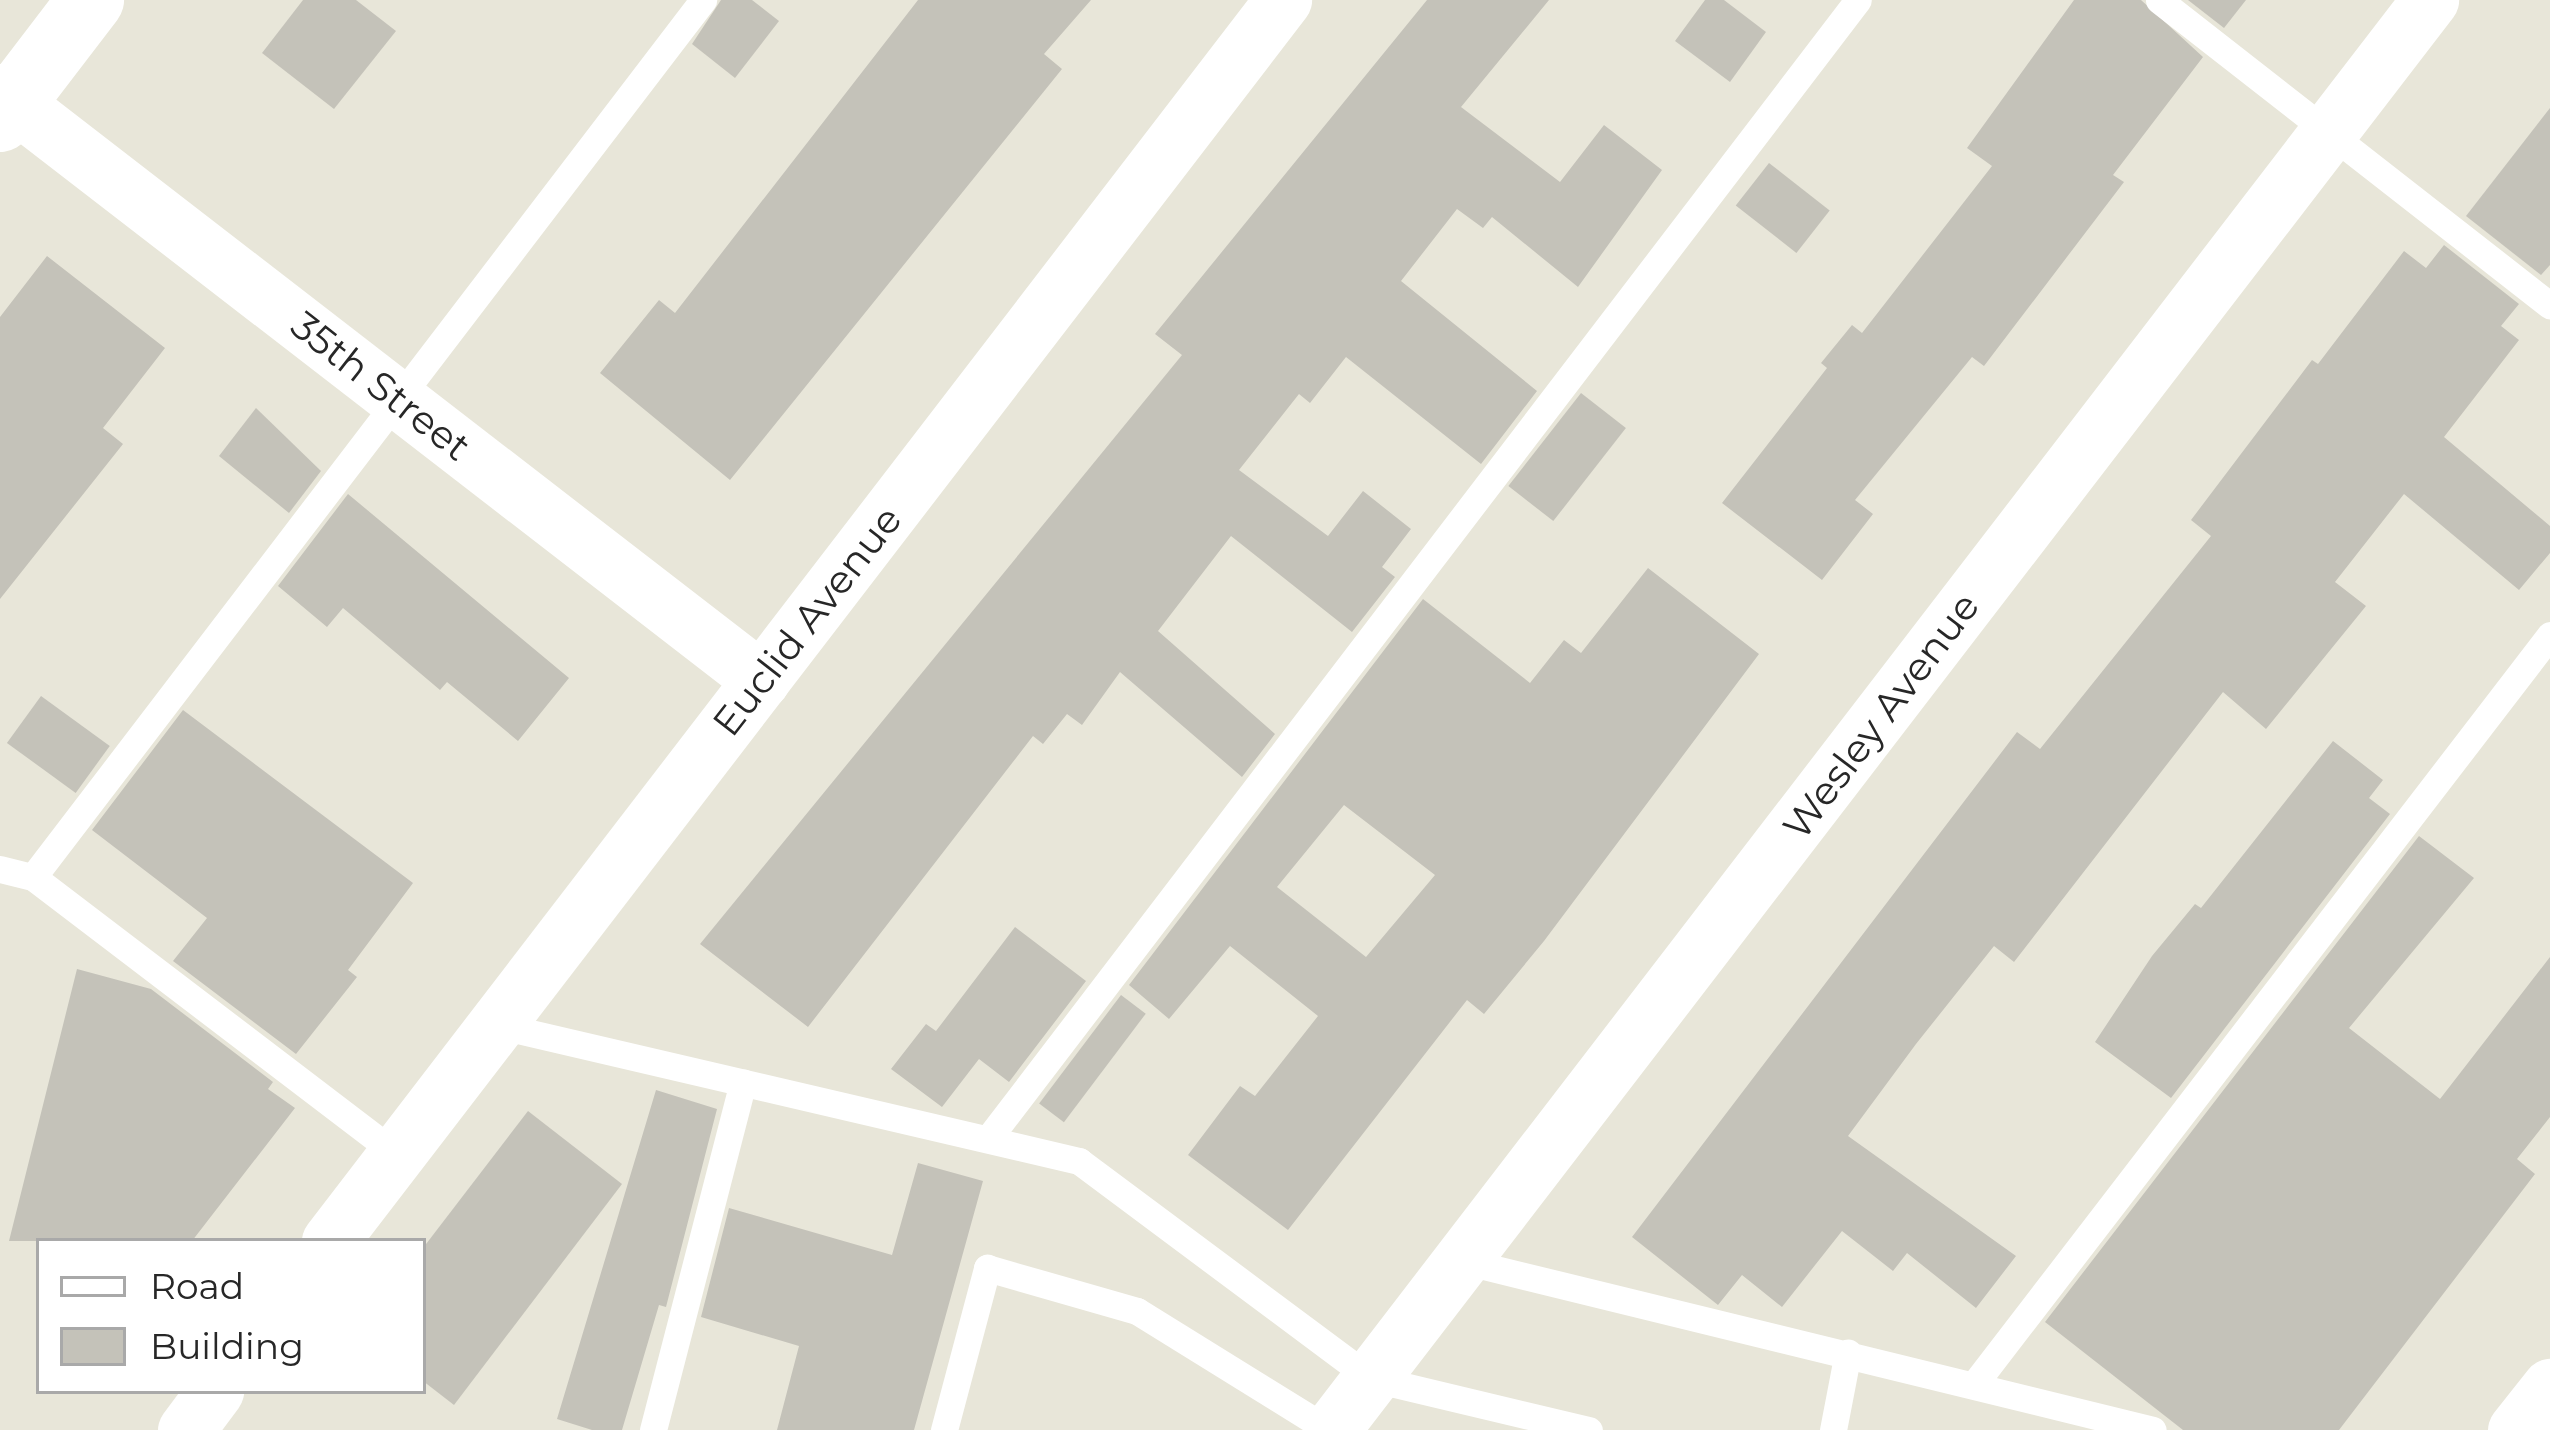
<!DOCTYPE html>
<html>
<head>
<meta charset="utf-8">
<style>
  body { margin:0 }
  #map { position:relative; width:2550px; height:1430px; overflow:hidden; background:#e8e6d9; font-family:Montserrat,sans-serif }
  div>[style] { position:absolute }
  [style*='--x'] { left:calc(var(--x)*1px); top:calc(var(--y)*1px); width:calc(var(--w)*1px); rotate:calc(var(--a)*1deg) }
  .building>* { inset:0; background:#c4c2b9; transform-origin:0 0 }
  .lane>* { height:27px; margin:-13.5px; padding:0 13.5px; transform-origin:13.5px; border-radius:13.5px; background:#fff }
  .street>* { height:57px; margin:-28.5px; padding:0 28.5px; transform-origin:28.5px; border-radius:28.5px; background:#fff }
  .secondary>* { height:66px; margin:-33px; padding:0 33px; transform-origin:33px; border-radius:33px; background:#fff }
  span { translate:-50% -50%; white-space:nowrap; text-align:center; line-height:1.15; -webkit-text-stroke:9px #fff; paint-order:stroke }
  .street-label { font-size:39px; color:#272727 }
  .legend { position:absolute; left:36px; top:1238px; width:390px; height:156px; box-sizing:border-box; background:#fff; border:3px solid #a9a9a9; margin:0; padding:15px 21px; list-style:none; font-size:36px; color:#272727 }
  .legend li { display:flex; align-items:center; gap:24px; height:60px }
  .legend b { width:60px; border:3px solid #a9a9a9 }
</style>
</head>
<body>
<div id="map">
  <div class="building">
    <i style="clip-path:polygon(303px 0,356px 0,396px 31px,334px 109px,262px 53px)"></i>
    <i style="clip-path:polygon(721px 0,752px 0,779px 21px,735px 78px,692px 44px)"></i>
    <i style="clip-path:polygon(918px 0,1091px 0,1044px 54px,1062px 69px,730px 480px,600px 373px,659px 300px,675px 313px)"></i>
    <i style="clip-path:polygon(1427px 0,1549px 0,1461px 107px,1560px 182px,1604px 125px,1662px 170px,1578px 287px,1492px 217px,1483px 228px,1457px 209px,1401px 281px,1537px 391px,1481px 464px,1346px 357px,1310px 403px,1299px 394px,1239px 470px,1328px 536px,1363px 491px,1411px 529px,1382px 567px,1395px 577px,1352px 632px,1231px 536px,1158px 631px,1275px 734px,1242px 777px,1120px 672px,1082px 725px,1067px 714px,1043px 744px,1033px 736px,808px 1027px,700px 944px,1182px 355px,1155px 334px)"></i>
    <i style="clip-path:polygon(1705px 0,1724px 0,1766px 32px,1730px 82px,1675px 41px)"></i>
    <i style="clip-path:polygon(2074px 0,2141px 0,2203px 57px,2113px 175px,2124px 182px,1984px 366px,1972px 357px,1855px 500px,1873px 514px,1822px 580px,1722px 503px,1827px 368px,1821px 363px,1852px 325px,1862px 333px,1992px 166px,1967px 148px)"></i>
    <i style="clip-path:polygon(2188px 0,2246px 0,2224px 28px)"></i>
    <i style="clip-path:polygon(2550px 108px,2550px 265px,2541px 275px,2466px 216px)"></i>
    <i style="left:1769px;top:163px;width:77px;height:54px;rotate:38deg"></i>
    <i style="clip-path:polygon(2444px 245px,2519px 304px,2501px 326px,2519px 340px,2444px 437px,2550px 526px,2550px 553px,2519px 590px,2404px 494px,2335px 582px,2366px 606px,2266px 729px,2223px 692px,2014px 962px,1994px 946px,1916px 1044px,1848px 1136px,2016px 1256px,1976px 1308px,1907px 1253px,1893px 1271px,1842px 1231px,1782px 1307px,1742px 1275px,1718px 1305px,1632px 1237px,2017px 732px,2040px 749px,2211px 536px,2191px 520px,2312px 360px,2318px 364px,2404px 251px,2426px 268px)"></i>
    <i style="clip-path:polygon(47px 256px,165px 348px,103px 428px,123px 444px,0 599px,0 317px)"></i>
    <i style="left:1581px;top:393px;width:57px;height:118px;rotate:38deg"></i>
    <i style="clip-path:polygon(256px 408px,321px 471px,289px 513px,219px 456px)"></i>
    <i style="clip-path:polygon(348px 494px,569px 678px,518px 741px,447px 682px,440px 690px,343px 608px,327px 627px,278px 586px)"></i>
    <i style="clip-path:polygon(evenodd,1648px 568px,1759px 654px,1544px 941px,1484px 1014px,1467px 1000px,1288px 1230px,1188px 1155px,1240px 1086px,1255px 1096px,1318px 1016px,1230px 946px,1169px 1019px,1129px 985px,1423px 599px,1530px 683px,1564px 640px,1581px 653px,1648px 568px,1344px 805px,1435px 875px,1366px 957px,1277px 887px,1344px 805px)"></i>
    <i style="left:41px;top:696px;width:85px;height:58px;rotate:36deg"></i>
    <i style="clip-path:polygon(183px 710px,413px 883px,348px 970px,357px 977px,296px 1054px,173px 961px,207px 918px,92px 830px)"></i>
    <i style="clip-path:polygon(2333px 741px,2383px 780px,2369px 798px,2390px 814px,2171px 1098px,2095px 1042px,2152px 956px,2195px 904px,2201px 908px)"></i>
    <i style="clip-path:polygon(2419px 836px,2474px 878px,2349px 1028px,2440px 1099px,2550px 957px,2550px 1117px,2517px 1159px,2535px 1174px,2339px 1430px,2183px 1430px,2045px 1322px)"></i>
    <i style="clip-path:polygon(1015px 927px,1086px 981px,1009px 1082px,979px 1059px,942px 1107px,891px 1069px,926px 1024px,936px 1031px)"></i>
    <i style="clip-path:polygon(77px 969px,151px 989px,273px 1082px,268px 1089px,295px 1108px,192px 1241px,9px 1241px)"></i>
    <i style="left:1121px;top:995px;width:31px;height:136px;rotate:37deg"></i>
    <i style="clip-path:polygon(656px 1090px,717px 1109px,666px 1307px,659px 1305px,622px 1430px,592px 1430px,557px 1419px)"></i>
    <i style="clip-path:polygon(528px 1111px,622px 1184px,454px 1405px,423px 1381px,423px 1248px)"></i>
    <i style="clip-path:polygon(918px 1163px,983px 1181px,914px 1430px,777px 1430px,799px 1346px,701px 1317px,729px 1208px,892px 1255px)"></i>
  </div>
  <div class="lane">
    <i style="--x:2159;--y:0;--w:496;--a:38"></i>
    <i style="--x:0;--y:869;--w:34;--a:14"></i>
    <i style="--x:33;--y:877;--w:457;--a:37.3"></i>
    <i style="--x:33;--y:877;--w:1104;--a:-52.62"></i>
    <i style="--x:496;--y:1025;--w:599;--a:13.13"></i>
    <i style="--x:1079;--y:1161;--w:363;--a:36.7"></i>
    <i style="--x:1370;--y:1378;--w:225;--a:13.4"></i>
    <i style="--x:988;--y:1139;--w:1433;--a:-52.63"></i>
    <i style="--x:1463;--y:1261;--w:710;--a:13.76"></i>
    <i style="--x:1976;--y:1382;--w:942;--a:-52.46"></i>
    <i style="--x:653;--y:1430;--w:359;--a:-75.5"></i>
    <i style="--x:944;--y:1430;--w:168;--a:-75.1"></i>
    <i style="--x:987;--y:1268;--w:156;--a:16"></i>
    <i style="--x:1137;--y:1311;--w:226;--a:31.8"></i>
    <i style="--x:1833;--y:1430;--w:79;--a:-79.1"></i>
  </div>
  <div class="street">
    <i style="--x:0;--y:92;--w:962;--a:37.69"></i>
    <i style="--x:330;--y:1241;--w:1565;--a:-52.48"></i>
    <i style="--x:186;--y:1430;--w:49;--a:-53.4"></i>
    <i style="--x:1331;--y:1430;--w:1804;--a:-52.46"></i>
    <i style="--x:2516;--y:1430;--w:55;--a:-51.7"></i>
  </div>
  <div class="secondary">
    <i style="--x:0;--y:119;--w:150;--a:-52.6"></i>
  </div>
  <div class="street-label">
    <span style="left:381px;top:386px;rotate:38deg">35th Street</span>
    <span style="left:807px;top:621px;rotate:-52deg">Euclid Avenue</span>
    <span style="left:1881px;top:716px;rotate:-53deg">Wesley Avenue</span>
  </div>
  <ul class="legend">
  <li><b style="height:15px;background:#fff"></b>Road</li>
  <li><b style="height:33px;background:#c4c2b9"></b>Building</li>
  </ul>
</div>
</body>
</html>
